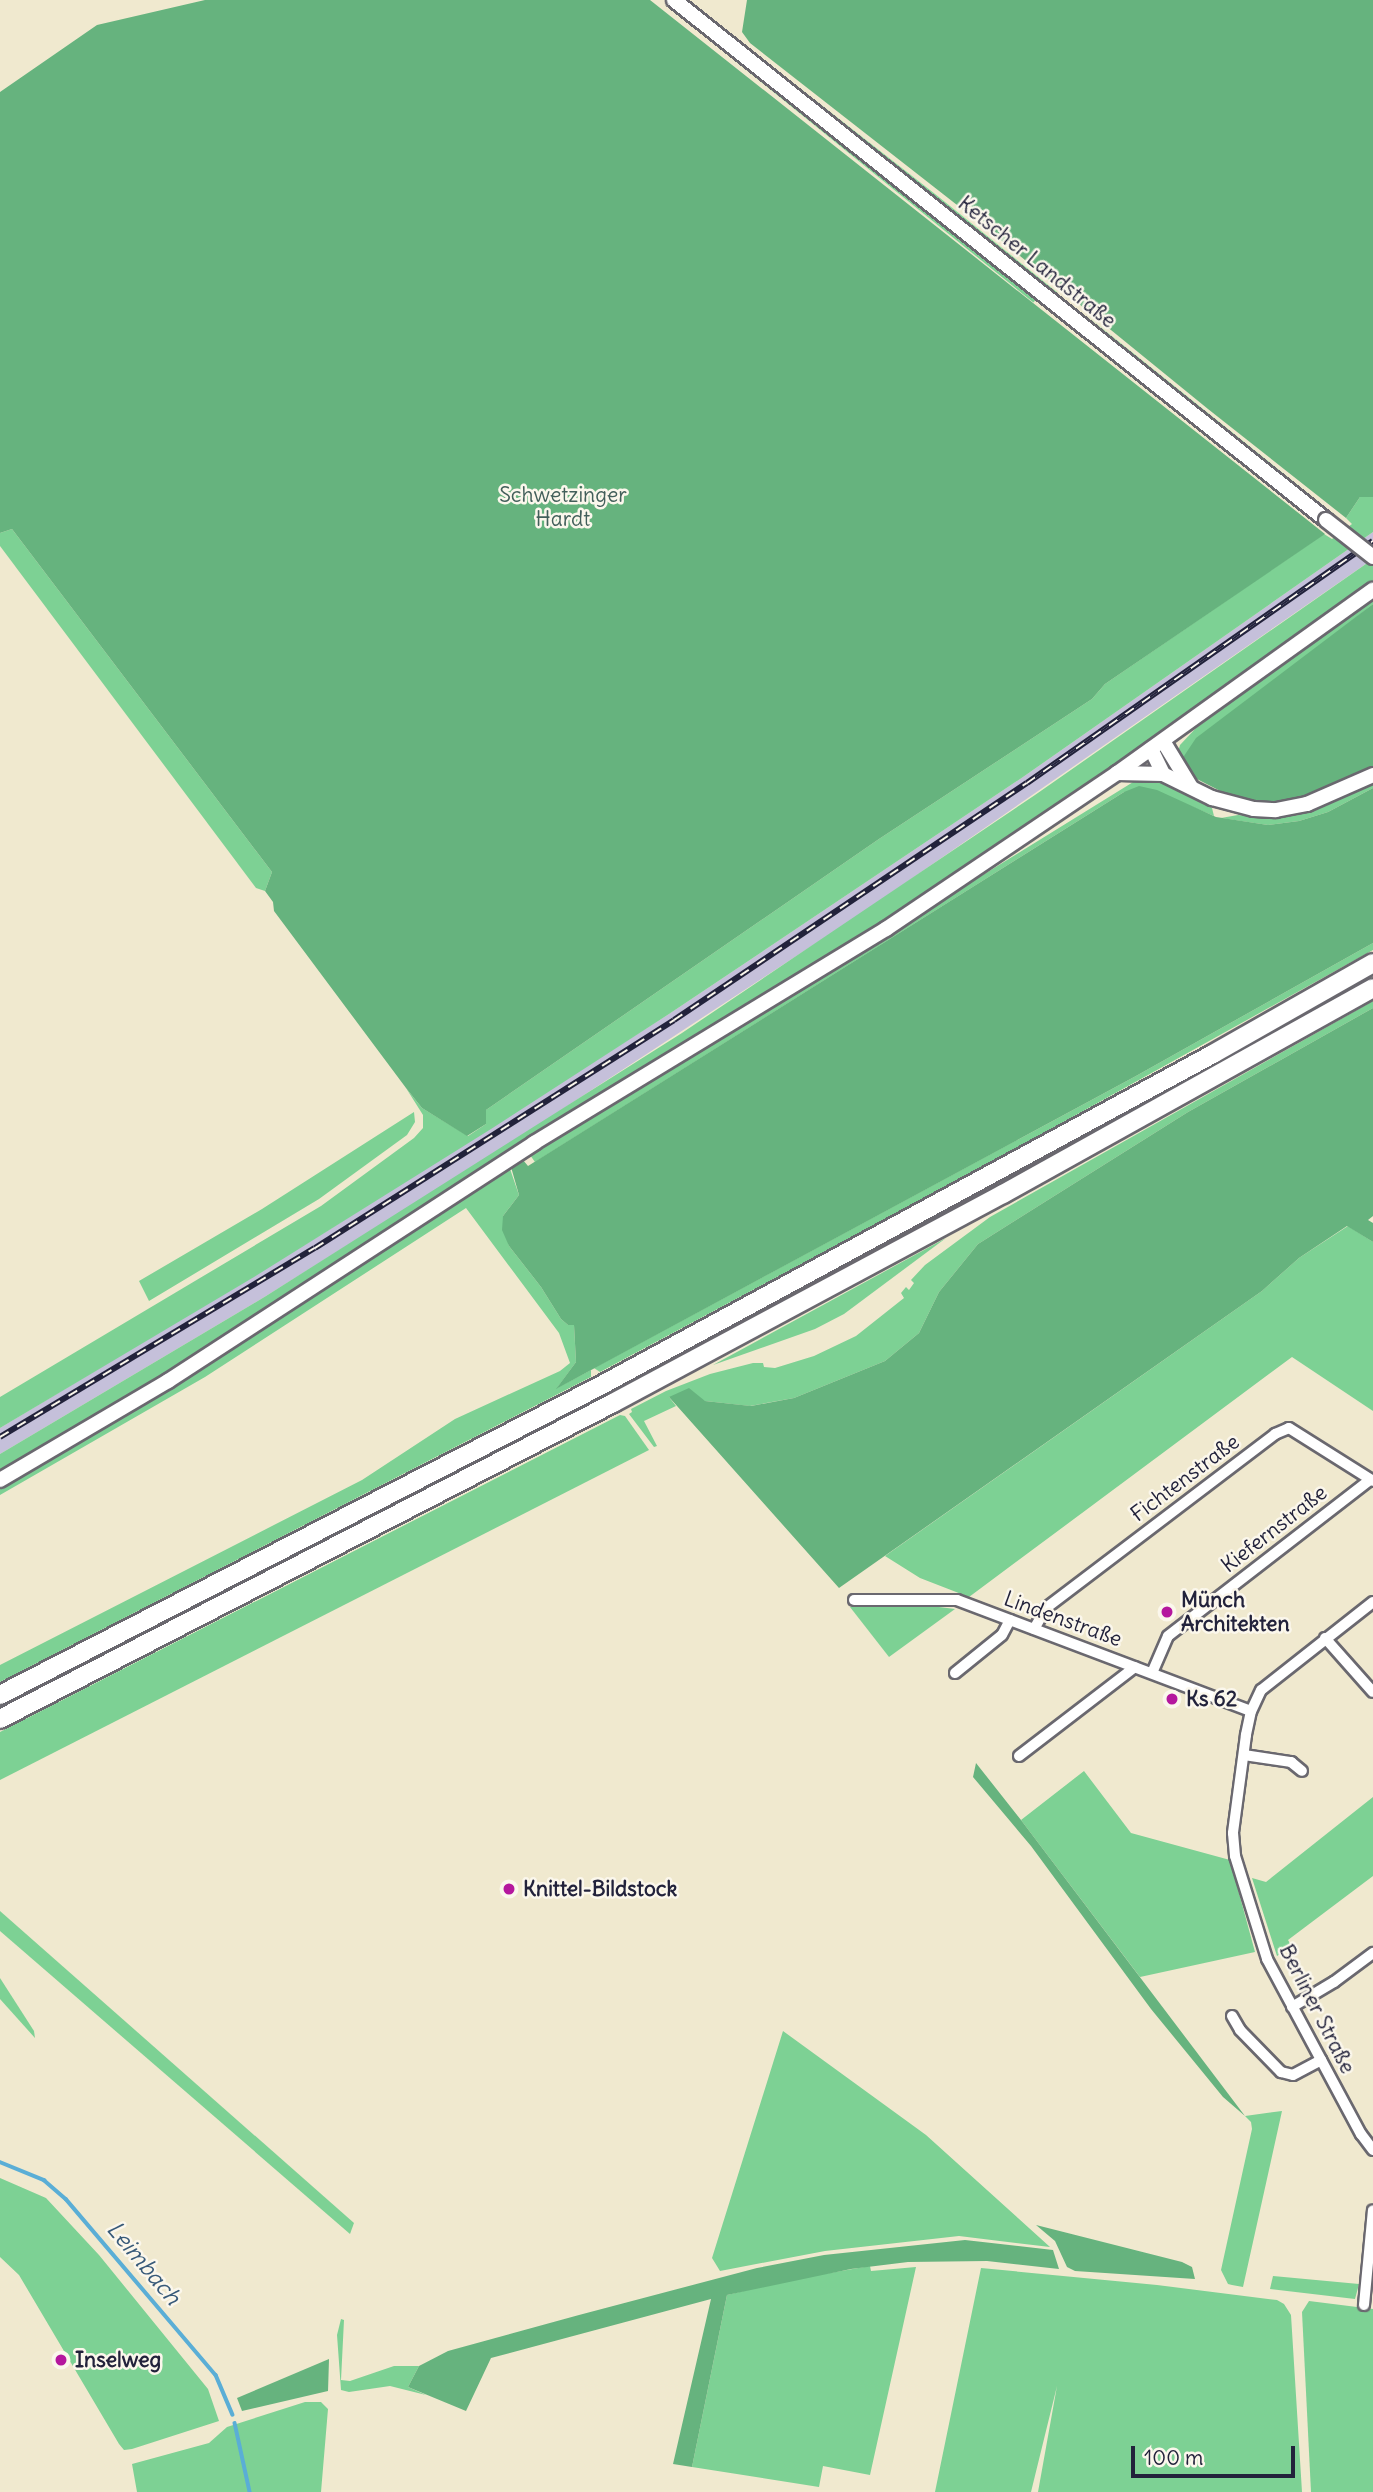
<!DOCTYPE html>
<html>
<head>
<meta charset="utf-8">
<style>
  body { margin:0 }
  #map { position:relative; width:1373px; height:2492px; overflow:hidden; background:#f0e9cf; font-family:Delius,sans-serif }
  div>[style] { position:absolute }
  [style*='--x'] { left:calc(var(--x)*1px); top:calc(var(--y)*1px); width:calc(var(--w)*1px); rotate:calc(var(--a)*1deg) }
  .industrial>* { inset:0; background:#c5c0da }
  .green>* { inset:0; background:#7dd194; transform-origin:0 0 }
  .forest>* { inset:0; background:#66b37e }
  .stream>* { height:3.5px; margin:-1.75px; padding:0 1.75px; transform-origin:1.75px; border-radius:1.75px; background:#5aaed6 }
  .roads { filter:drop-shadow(2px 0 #6a686f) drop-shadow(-2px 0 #6a686f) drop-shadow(0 2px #6a686f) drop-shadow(0 -2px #6a686f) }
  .street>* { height:10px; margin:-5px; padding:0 5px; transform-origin:5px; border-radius:5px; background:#fff }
  .secondary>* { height:14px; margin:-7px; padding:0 7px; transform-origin:7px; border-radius:7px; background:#fff }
  .highway>* { height:18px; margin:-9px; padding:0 9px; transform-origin:9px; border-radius:9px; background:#fff }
  .rail>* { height:6px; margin-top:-3px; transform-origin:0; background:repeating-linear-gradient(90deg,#fbf7ec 0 10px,#22223b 0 20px); box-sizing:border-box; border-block:2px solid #22223b }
  .bridges { filter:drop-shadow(2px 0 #6a686f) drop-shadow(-2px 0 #6a686f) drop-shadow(0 2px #6a686f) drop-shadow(0 -2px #6a686f) }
  .secondary-bridge>* { height:14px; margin:-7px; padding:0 7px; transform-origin:7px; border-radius:7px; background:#fff }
  .dots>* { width:19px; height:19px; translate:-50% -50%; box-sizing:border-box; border:4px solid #fbf7ec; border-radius:50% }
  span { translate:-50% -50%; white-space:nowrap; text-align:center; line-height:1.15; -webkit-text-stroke:5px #fbf7ec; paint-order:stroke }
  .street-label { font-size:21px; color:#22223b }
  .park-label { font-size:21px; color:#425f5a }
  .poi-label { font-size:21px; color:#22223b; font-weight:700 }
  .left { translate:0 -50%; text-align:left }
  .water-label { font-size:23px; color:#385a79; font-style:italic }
  .scale { position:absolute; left:1131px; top:2446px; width:164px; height:32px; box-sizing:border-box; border:4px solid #22223b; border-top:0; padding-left:9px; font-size:21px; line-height:24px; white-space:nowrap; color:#22223b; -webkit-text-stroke:5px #fbf7ec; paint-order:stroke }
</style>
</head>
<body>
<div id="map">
  <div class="industrial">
    <i style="clip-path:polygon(1373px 532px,1373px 559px,859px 915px,503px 1148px,266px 1296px,0 1454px,0 1428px,324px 1233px,669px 1014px,1023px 777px)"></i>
  </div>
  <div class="green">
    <i style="clip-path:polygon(750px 49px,935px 194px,1058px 293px,1053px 292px,748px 52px)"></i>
    <i style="left:739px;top:59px;width:382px;height:4px;rotate:39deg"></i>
    <i style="clip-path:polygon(1083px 313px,1208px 413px,1334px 514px,1204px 413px)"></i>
    <i style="clip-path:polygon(1062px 321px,1070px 324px,1321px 524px,1319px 525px)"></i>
    <i style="clip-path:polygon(1360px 497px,1373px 497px,1373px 532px,1023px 777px,669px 1014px,491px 1129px,254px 1277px,0 1428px,0 1397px,321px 1206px,414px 1138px,423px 1128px,423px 1115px,406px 1088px,422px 1108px,468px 1136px,486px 1124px,486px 1110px,879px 839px,1092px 699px,1105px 684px,1324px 534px,1332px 539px,1352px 524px,1346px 518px)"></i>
    <i style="clip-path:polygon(12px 529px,272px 872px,265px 891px,256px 888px,0 546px,0 533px)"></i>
    <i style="clip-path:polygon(1373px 559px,1373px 583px,925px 897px,178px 1368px,0 1474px,0 1454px,266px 1296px,682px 1033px,1035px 795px)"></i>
    <i style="clip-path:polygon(1373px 598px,1373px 604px,1182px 759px,1178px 752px,1180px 745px,1196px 728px)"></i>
    <i style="clip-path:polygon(1138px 779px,1158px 781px,1205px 803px,1212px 808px,1214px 816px,1188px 805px,1124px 792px,535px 1162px,530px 1155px)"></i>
    <i style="clip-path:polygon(1373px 783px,1373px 788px,1328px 812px,1299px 821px,1268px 825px,1221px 818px,1238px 815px,1276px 818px,1298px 815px)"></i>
    <i style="clip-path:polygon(1373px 943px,1373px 950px,984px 1166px,600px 1372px,594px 1368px,1136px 1076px)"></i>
    <i style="clip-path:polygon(1373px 1001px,1373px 1008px,1188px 1112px,978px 1244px,939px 1292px,919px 1333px,885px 1361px,794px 1398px,750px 1406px,669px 1397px,676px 1406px,644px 1421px,657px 1446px,654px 1447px,629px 1414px,632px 1412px,631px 1409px,666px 1391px,710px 1374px,753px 1363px,763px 1363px,764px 1367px,775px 1368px,814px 1356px,856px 1336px,904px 1298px,901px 1293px,906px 1287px,909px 1290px,914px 1283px,911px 1280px,925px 1265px,990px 1217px)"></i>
    <i style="clip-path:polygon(414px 1112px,415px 1122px,407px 1135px,319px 1199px,149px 1301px,139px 1281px,262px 1209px)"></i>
    <i style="clip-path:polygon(509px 1166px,519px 1195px,503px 1216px,509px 1246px,541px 1287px,561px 1319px,568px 1325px,574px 1325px,576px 1362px,557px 1388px,591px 1370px,591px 1377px,0 1682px,0 1665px,362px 1480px,455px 1419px,560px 1371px,570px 1363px,559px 1333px,466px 1208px,205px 1377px,0 1495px,0 1486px)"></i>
    <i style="clip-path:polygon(1348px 1226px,1373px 1242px,1373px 1411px,1292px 1357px,969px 1597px,920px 1578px,885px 1556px,1262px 1291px,1299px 1258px)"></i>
    <i style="clip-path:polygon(946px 1238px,844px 1314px,815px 1329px,713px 1365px)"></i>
    <i style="clip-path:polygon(620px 1415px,625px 1416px,649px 1450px,0 1780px,0 1732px)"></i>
    <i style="left:285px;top:1558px;width:7px;height:320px;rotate:63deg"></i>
    <i style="clip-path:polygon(931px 1606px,955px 1609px,889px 1657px,850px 1607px)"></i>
    <i style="clip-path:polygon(1084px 1771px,1131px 1833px,1230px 1860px,1255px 1952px,1140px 1977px,1021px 1820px)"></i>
    <i style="clip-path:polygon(1373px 1797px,1373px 1876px,1288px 1940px,1292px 1947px,1277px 1956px,1252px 1878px,1266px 1882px)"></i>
    <i style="clip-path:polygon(0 1911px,354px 2223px,350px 2234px,0 1931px)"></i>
    <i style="clip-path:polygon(0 1978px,34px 2031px,35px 2038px,0 1999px)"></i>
    <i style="clip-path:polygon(783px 2031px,926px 2135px,1050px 2247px,959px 2236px,825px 2251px,720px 2271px,712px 2258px)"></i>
    <i style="clip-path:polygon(1282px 2111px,1243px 2287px,1232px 2285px,1228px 2284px,1221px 2270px,1252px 2129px,1251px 2122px,1245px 2116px)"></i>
    <i style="clip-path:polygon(0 2178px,46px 2198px,99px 2255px,208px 2389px,219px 2421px,132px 2449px,124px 2450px,119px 2444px,19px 2275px,0 2257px)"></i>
    <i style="clip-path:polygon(870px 2266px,871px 2271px,916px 2267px,870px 2475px,823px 2466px,819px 2487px,692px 2467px,727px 2295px,789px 2280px)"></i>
    <i style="clip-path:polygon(981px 2268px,1157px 2285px,1277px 2300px,1284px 2304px,1291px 2315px,1302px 2492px,1038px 2492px,1057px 2386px,1031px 2492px,935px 2492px)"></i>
    <i style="clip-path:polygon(1273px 2276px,1359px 2284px,1355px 2299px,1270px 2289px)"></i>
    <i style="clip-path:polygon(1309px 2301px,1373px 2309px,1373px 2492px,1311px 2492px,1302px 2312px)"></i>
    <i style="clip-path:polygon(341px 2319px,344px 2320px,341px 2380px,350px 2381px,394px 2366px,419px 2366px,408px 2387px,426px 2395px,390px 2386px,349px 2392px,341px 2390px,337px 2335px)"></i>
    <i style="clip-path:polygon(305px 2402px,321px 2402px,328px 2409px,321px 2492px,137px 2492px,132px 2464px,209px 2443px,227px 2427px)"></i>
  </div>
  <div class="forest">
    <i style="clip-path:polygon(205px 0,650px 0,1325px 534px,1105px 684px,1092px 699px,879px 839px,486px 1110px,486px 1124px,467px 1136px,422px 1108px,406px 1088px,274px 911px,273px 902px,265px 891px,272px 872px,12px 529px,0 533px,0 92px,97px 25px)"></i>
    <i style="clip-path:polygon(747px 0,1373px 0,1373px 497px,1360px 497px,1346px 518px,1208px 409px,966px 212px,750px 43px,742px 32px)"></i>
    <i style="clip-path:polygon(1373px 604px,1373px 768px,1302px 799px,1273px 803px,1236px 799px,1191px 776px,1182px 759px,1196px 738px)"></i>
    <i style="clip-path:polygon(1139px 786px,1157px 790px,1216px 817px,1268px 825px,1299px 821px,1328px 812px,1373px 788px,1373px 943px,1136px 1076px,556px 1389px,576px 1362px,574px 1325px,568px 1325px,561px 1319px,541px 1287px,509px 1246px,502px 1230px,503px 1216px,519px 1195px,511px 1167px,523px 1160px,528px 1166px,1124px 792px)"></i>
    <i style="clip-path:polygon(1373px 1008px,1373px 1216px,1368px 1220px,1373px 1223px,1373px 1242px,1347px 1226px,1299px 1258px,1262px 1291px,839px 1588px,669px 1397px,689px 1388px,705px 1401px,751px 1406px,794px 1398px,885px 1361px,919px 1333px,939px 1292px,978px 1244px,1188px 1112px)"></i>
    <i style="clip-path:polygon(976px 1763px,1021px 1820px,1245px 2116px,1223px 2097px,1151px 2009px,1031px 1846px,973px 1777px)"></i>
    <i style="clip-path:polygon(1036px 2225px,1182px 2262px,1192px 2267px,1195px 2279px,1075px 2271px,1067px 2267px,1055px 2241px)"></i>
    <i style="clip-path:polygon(965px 2240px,1053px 2250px,1059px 2269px,987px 2261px,908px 2262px,851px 2269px,727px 2295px,692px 2467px,673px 2464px,711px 2299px,491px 2358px,466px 2411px,408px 2387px,419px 2366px,448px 2351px,579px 2315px,757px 2268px,824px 2255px)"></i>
    <i style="clip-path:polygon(329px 2359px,328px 2391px,242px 2411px,237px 2398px)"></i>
  </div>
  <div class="stream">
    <i style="--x:0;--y:2162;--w:48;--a:22.2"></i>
    <i style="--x:44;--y:2180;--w:29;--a:41"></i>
    <i style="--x:66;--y:2199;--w:231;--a:49.6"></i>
    <i style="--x:216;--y:2375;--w:43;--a:67"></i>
    <i style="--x:235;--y:2423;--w:71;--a:77.7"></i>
  </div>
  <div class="roads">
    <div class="street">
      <i style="--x:854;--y:1600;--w:103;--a:0"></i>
      <i style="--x:957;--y:1600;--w:314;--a:20.7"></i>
      <i style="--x:1373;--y:1602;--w:142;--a:141.8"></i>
      <i style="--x:1261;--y:1690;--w:23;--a:115"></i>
      <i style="--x:1251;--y:1711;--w:25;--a:102"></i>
      <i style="--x:1246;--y:1735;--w:99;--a:97.6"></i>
      <i style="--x:1233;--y:1833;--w:23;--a:85"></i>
      <i style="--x:1235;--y:1856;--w:108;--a:72.7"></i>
      <i style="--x:1267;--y:1959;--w:199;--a:61.8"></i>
      <i style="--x:1361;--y:2134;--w:20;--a:53"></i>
      <i style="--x:1034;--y:1629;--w:24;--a:-60"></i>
      <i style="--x:1046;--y:1608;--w:288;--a:-37.2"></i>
      <i style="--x:1275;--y:1434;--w:15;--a:-23"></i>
      <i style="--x:1289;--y:1428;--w:99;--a:32.2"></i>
      <i style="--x:1325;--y:1638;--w:72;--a:48.4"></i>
      <i style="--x:955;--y:1673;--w:60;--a:-39"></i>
      <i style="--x:1002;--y:1635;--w:17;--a:-62"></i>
      <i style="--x:1152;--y:1673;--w:40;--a:-66.6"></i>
      <i style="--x:1168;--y:1636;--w:255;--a:-37.7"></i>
      <i style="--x:1244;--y:1755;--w:48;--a:8.5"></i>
      <i style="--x:1291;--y:1762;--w:14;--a:39"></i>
      <i style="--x:1019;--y:1756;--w:146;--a:-37.5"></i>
      <i style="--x:1292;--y:2007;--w:49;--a:-30.8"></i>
      <i style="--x:1334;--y:1982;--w:49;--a:-36.6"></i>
      <i style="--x:1232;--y:2016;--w:16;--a:60"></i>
      <i style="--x:1240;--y:2030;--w:59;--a:45.7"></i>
      <i style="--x:1281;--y:2072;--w:12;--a:14"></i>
      <i style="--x:1293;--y:2075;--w:32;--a:-28"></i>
      <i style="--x:1364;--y:2305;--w:95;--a:-84.6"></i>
    </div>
    <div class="secondary">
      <i style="--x:674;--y:0;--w:834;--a:38.57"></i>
      <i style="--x:1163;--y:741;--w:54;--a:58.7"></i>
      <i style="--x:1151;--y:749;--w:28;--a:64"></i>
      <i style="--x:1163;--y:774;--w:55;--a:26.1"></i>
      <i style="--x:1212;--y:798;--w:43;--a:14.7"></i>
      <i style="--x:1254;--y:809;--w:22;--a:3"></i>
      <i style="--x:1276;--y:810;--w:32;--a:-11"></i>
      <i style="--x:1307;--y:804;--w:72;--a:-23.7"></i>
      <i style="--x:1117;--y:773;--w:46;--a:1.2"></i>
      <i style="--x:0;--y:1480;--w:195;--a:-30.5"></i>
      <i style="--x:168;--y:1381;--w:437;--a:-33"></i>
      <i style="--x:534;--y:1143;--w:412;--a:-31.3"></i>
      <i style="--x:886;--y:929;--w:279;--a:-34"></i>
      <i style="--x:1117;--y:773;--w:315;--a:-35.6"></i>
    </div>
    <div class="highway">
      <i style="--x:0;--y:1695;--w:675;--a:-27.25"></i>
      <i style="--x:600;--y:1386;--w:697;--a:-28.44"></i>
      <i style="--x:1213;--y:1054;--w:184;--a:-29.6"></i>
      <i style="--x:0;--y:1719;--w:690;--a:-27.27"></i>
      <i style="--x:613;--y:1403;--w:442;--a:-28.2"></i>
      <i style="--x:1003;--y:1194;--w:423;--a:-29.1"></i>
    </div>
  </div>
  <div class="rail">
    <i style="--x:0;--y:1437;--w:367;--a:-31"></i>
    <i style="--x:315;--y:1248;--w:425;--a:-32.4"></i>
    <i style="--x:674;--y:1020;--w:425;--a:-33.9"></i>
    <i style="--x:1027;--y:783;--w:422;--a:-35"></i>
  </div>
  <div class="bridges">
    <div class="secondary-bridge">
      <i style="--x:1326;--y:520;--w:60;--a:38.2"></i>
    </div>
  </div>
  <div class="dots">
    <i style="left:1167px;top:1612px;background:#b5179e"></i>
    <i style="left:1172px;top:1699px;background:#b5179e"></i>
    <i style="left:509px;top:1889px;background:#b5179e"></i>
    <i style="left:61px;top:2360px;background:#b5179e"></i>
  </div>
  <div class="street-label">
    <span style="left:1037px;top:262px;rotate:39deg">Ketscher Landstraße</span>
    <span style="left:1185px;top:1478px;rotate:-37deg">Fichtenstraße</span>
    <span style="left:1274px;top:1529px;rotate:-38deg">Kiefernstraße</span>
    <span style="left:1063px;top:1619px;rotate:20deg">Lindenstraße</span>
    <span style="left:1317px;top:2009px;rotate:63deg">Berliner Straße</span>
  </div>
  <div class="park-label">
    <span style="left:563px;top:507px">Schwetzinger<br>Hardt</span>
  </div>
  <div class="poi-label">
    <span class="left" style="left:1181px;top:1612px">Münch<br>Architekten</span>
    <span class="left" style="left:1186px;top:1699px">Ks 62</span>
    <span class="left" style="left:523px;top:1889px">Knittel-Bildstock</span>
    <span class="left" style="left:75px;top:2360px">Inselweg</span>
  </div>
  <div class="water-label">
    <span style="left:144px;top:2263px;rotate:50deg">Leimbach</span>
  </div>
  <div class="scale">100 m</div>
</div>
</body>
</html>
